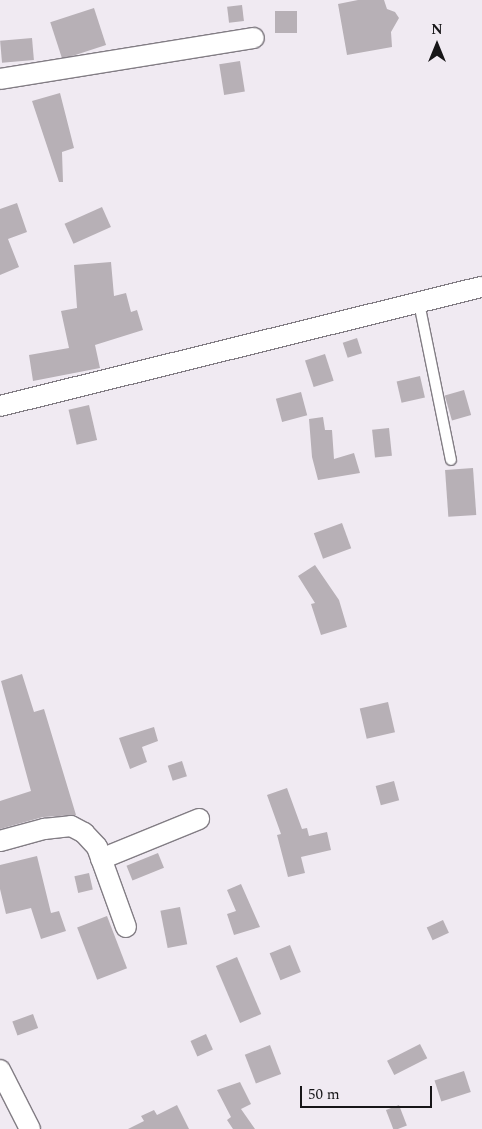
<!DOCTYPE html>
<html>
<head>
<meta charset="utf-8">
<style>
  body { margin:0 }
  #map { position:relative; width:482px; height:1129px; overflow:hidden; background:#f0eaf2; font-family:Spectral,serif }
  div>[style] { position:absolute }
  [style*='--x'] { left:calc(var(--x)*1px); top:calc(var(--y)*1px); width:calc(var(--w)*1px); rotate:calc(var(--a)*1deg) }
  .building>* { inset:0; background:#b7b0b6; transform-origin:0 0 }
  .roads { filter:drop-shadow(1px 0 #827d84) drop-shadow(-1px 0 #827d84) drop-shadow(0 1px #827d84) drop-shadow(0 -1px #827d84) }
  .service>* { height:10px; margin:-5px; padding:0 5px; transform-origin:5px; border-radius:5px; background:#fff }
  .minor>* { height:20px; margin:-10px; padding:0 10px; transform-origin:10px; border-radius:10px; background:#fff }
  span { translate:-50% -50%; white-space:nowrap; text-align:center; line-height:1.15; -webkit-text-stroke:4px #f0eaf2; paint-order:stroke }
  .north { position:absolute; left:412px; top:20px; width:50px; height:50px; -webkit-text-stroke:4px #f0eaf2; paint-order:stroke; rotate:0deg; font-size:14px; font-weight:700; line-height:20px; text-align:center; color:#171618 }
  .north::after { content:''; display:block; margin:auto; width:18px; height:22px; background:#171618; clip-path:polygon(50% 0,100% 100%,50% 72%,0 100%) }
  .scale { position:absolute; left:300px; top:1086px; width:132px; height:22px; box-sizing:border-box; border:2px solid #171618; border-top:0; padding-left:6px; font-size:15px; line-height:18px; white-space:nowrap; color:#171618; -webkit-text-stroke:4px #f0eaf2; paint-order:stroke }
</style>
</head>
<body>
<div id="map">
  <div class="building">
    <i style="clip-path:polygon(358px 0,384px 0,387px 9px,395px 12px,399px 18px,391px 32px,392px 47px,347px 55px,338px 4px)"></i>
    <i style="left:242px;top:5px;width:16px;height:15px;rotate:83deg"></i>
    <i style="left:94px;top:8px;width:39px;height:46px;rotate:72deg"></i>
    <i style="left:297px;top:11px;width:22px;height:22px;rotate:90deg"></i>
    <i style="left:32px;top:38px;width:22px;height:32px;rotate:85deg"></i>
    <i style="left:240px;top:61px;width:31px;height:21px;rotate:81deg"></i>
    <i style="clip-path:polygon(60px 93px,74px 148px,62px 152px,63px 182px,59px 182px,32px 101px)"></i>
    <i style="clip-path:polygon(17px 203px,27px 232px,8px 239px,19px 267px,0 275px,0 209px)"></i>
    <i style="left:102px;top:207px;width:22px;height:41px;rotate:66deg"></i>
    <i style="clip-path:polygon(111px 262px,114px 296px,126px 293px,131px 312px,137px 310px,143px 330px,95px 345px,100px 368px,33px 381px,29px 355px,69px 348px,61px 311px,77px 308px,74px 265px)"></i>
    <i style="left:357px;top:338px;width:16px;height:15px;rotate:72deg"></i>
    <i style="left:325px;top:354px;width:28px;height:21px;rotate:72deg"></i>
    <i style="left:420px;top:376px;width:22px;height:24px;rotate:77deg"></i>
    <i style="left:464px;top:390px;width:26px;height:20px;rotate:74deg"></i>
    <i style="left:301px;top:392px;width:24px;height:26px;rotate:75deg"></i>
    <i style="left:89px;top:405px;width:36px;height:21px;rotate:77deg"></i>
    <i style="clip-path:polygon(323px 417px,325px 430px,332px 430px,334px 459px,354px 453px,360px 473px,318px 480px,312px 457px,309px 419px)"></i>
    <i style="left:389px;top:428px;width:28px;height:17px;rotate:84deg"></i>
    <i style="left:473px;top:468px;width:47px;height:28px;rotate:86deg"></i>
    <i style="left:342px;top:523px;width:27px;height:30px;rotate:70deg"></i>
    <i style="clip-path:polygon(315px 565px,339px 600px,347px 627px,321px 635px,311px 604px,315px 603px,298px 576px)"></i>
    <i style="clip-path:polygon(22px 674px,34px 712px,44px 709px,76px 815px,43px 817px,0 829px,0 801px,31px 791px,1px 681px)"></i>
    <i style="left:388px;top:702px;width:31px;height:29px;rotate:77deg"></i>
    <i style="clip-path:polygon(154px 727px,158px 741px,142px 747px,147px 762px,130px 769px,119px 738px)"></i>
    <i style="left:182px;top:761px;width:16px;height:15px;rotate:72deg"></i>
    <i style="left:394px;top:781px;width:20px;height:19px;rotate:75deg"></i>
    <i style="clip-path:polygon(287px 788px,302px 829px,307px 828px,309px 836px,327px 832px,331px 850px,301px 857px,305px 873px,288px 877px,277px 835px,281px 834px,267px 795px)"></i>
    <i style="left:158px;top:853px;width:16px;height:34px;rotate:68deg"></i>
    <i style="clip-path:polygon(37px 856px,51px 913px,59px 911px,66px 931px,41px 939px,31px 908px,6px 914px,0 889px,0 865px)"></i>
    <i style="left:89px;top:873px;width:17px;height:15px;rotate:77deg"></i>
    <i style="clip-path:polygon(241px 884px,260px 927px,234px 935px,227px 914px,236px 911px,227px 890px)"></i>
    <i style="left:180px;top:907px;width:38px;height:20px;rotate:79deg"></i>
    <i style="left:107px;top:916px;width:56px;height:32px;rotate:69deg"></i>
    <i style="left:443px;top:920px;width:14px;height:18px;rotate:65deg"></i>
    <i style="left:290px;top:945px;width:29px;height:22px;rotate:68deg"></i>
    <i style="left:237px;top:957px;width:62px;height:23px;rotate:67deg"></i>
    <i style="left:33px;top:1014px;width:15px;height:22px;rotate:70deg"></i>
    <i style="left:206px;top:1034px;width:17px;height:17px;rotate:66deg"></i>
    <i style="left:420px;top:1044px;width:16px;height:37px;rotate:63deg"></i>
    <i style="left:270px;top:1045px;width:31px;height:27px;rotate:69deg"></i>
    <i style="left:464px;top:1071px;width:22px;height:31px;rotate:72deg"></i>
    <i style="clip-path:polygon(240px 1082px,251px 1104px,241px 1109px,255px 1129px,233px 1129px,227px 1120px,231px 1117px,217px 1090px)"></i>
    <i style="clip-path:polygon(177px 1105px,189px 1129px,128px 1129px,144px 1121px,141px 1116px,154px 1110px,157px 1115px)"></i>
    <i style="left:399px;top:1105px;width:22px;height:14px;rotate:69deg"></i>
  </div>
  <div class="roads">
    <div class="service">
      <i style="--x:419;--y:303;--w:160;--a:78.5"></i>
    </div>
    <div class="minor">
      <i style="--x:0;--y:79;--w:257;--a:-9.2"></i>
      <i style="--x:0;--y:406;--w:496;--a:-13.9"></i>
      <i style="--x:0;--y:841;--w:46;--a:-15.3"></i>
      <i style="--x:44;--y:829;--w:27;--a:-6"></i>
      <i style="--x:71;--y:826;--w:15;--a:28"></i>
      <i style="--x:84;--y:833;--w:19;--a:47"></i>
      <i style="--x:97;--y:847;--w:85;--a:70.1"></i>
      <i style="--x:101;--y:859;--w:106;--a:-22.2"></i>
      <i style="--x:0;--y:1070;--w:66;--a:63"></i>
    </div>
  </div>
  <div class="north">N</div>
  <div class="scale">50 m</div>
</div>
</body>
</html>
